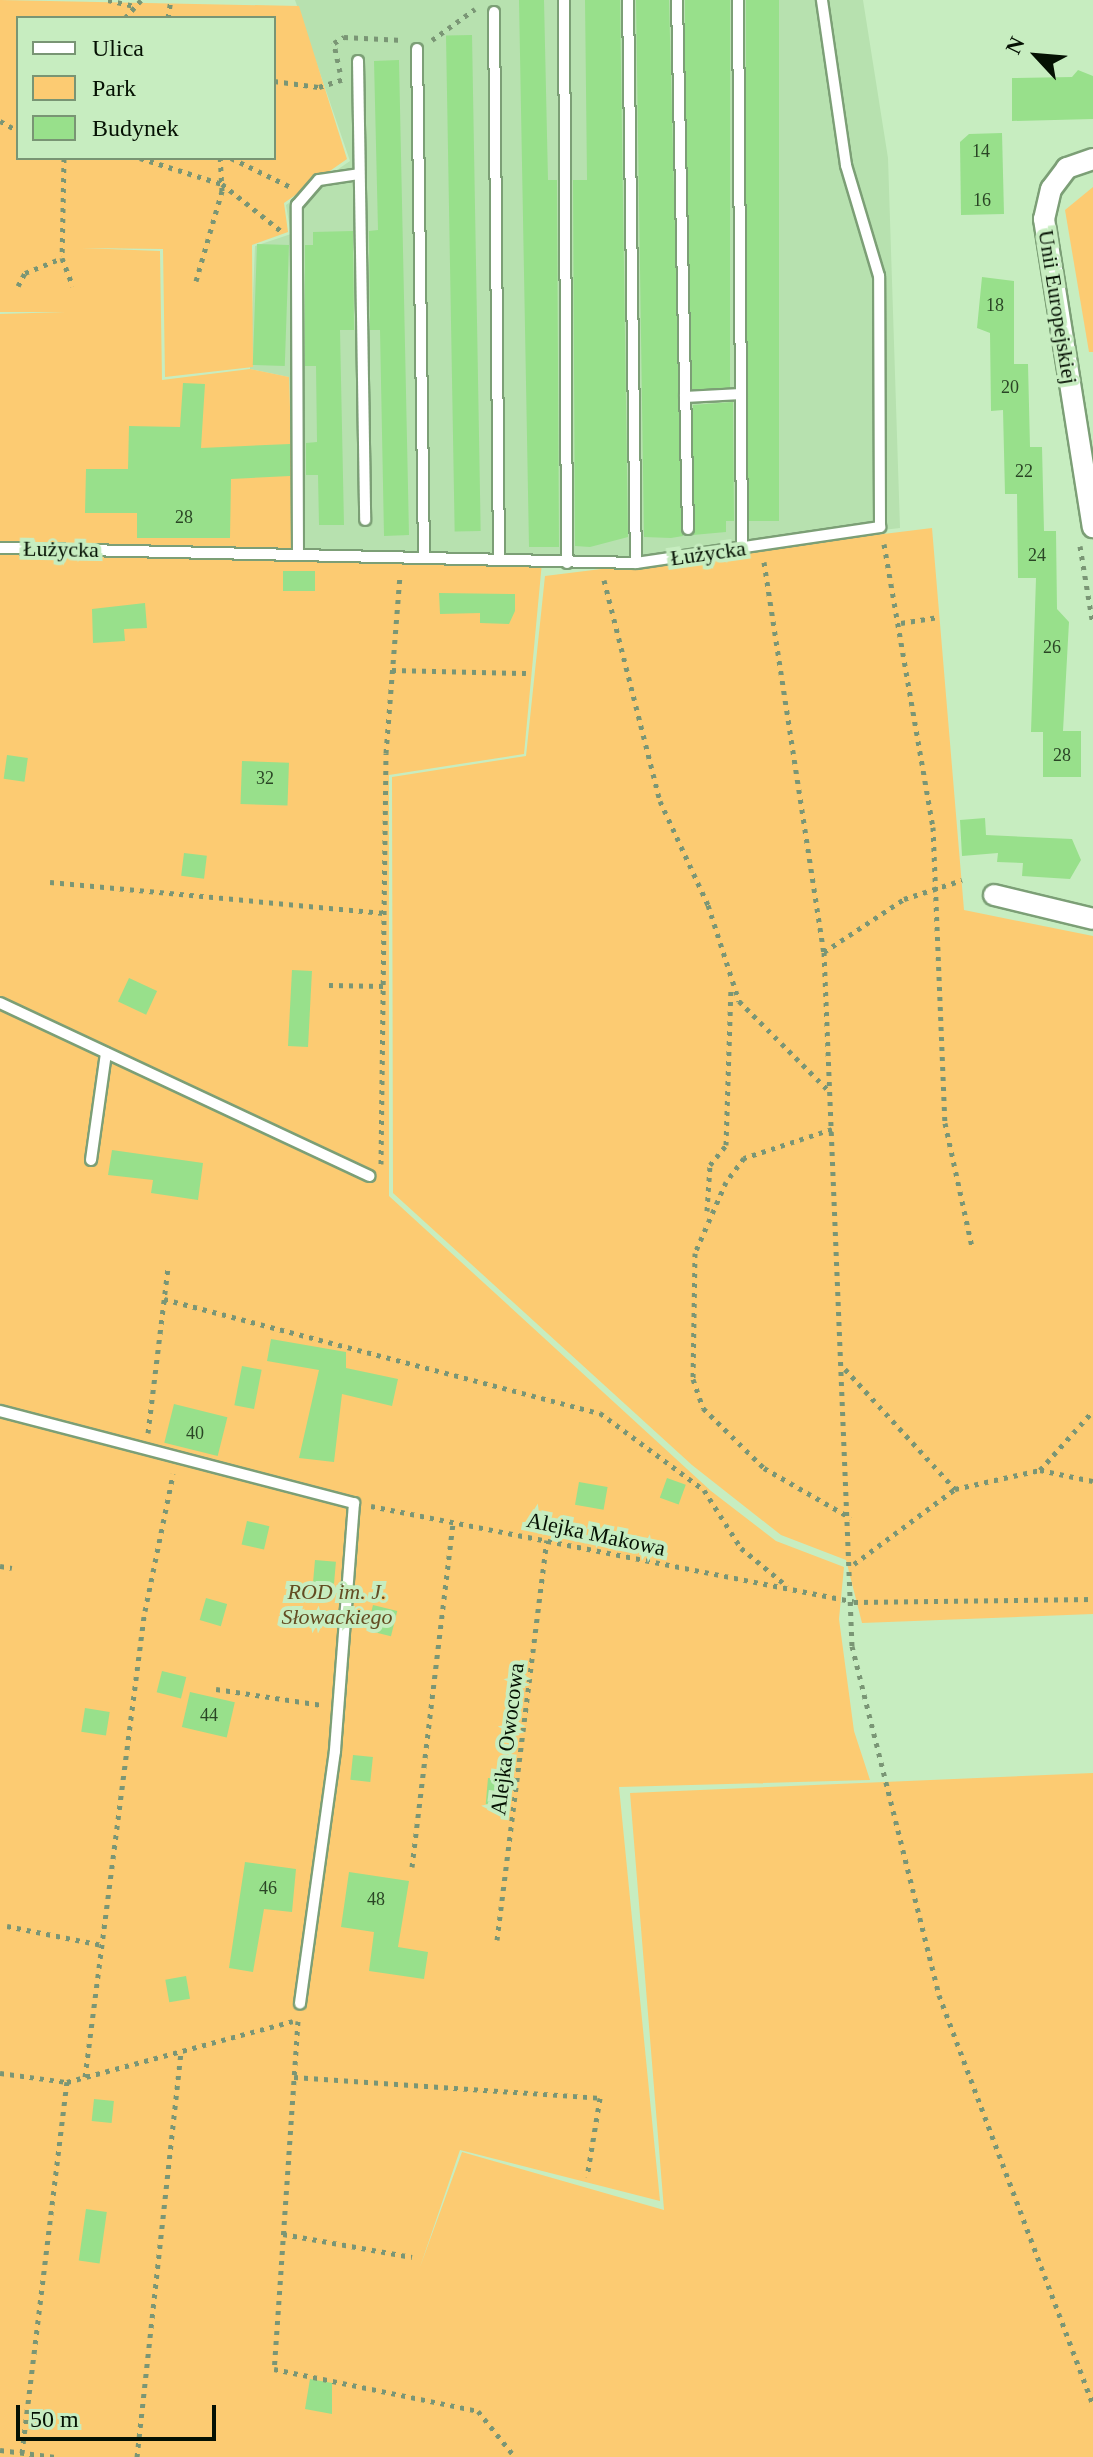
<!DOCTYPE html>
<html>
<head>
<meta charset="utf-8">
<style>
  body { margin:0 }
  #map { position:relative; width:1093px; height:2457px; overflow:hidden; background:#c7edc0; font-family:Georgia,serif }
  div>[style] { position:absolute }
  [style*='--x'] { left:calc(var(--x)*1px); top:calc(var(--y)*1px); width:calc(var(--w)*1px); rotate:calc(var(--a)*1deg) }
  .built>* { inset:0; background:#b7e1af }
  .green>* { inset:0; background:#fccb72 }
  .building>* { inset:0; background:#98e08b; transform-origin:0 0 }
  .path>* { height:5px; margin-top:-2.5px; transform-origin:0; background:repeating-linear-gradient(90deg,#7a9675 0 4px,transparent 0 10px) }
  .roads { filter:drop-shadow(2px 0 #7c9f76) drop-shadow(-2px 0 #7c9f76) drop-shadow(0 2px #7c9f76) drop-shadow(0 -2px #7c9f76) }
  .service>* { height:10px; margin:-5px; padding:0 5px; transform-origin:5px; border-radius:5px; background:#fff }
  .minor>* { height:20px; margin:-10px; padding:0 10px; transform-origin:10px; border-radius:10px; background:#fff }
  span { translate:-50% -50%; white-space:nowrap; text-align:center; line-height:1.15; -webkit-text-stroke:8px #c7edc0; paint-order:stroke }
  .number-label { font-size:18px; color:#2a4525 }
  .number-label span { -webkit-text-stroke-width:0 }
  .street-label { font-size:22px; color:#051103 }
  .park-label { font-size:22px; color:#634c22; font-style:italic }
  .legend { position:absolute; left:16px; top:16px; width:260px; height:144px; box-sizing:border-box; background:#c7edc0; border:2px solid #799574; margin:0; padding:10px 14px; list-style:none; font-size:24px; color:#051103 }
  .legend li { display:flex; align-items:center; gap:16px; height:40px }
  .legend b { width:40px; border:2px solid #799574 }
  .north { position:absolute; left:997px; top:16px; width:80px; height:80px; -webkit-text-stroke:6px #c7edc0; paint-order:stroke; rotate:296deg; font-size:22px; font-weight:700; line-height:32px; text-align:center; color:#051103 }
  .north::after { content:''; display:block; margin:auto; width:28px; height:36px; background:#051103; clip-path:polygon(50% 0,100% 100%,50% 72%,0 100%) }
  .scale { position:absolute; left:16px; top:2405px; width:200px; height:36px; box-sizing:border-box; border:4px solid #051103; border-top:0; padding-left:10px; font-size:24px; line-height:28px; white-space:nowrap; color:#051103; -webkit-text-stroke:6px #c7edc0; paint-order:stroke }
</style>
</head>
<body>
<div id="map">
  <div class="built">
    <i style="clip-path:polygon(295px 0,863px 0,888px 158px,900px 528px,602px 563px,295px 558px,289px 377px,250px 369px,255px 246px,291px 234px,286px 205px,350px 161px)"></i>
  </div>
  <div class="green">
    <i style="clip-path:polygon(evenodd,0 0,299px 6px,347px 159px,284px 203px,288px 232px,252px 245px,253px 367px,165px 377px,163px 249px,82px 248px,160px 251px,162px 380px,250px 369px,289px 377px,295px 558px,542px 562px,524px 754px,389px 775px,389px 1196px,711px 1491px,776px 1541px,844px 1567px,839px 1619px,854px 1731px,870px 1780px,619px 1787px,660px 2201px,460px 2150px,420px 2267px,462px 2152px,664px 2210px,630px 1793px,1093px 1773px,1093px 2457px,0 2457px,0 314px,65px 312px,0 312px,0 0,18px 18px,274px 18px,274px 158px,18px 158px,18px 18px)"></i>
    <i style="clip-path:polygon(1093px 187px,1093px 352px,1089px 352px,1065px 210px)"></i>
    <i style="clip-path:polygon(932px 528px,964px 910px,1093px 936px,1093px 1614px,862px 1623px,846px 1560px,781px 1535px,692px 1465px,393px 1193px,392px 777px,526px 756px,545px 576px)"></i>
  </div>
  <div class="building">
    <i style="clip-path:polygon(519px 0,544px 0,548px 180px,557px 180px,559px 547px,529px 547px)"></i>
    <i style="clip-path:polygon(585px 0,620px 0,628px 537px,590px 547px,575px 546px,573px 180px,587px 180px)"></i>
    <i style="clip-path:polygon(636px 0,669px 0,683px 536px,671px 538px,644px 537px)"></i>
    <i style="left:685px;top:0;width:45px;height:389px"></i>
    <i style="left:746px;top:0;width:33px;height:521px"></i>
    <i style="left:472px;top:35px;width:496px;height:26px;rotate:89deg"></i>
    <i style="clip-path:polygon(399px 60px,409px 535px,384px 536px,380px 330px,370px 330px,369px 231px,378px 230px,374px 61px)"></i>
    <i style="clip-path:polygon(1078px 70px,1093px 76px,1093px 119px,1012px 121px,1012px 78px,1072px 77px)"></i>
    <i style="clip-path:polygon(1002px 133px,1004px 214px,961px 215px,960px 142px,969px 134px)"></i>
    <i style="clip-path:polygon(353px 231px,354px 330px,340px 330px,344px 525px,319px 525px,318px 475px,306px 475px,306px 443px,317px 442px,316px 366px,305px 366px,305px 245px,313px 245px,313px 232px)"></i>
    <i style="left:257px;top:244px;width:32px;height:121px;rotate:2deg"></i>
    <i style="clip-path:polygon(982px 277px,1014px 281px,1014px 364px,1028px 364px,1030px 447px,1042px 447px,1044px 531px,1056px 531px,1057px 609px,1069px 622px,1063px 731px,1081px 731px,1081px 777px,1043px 777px,1043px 732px,1031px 732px,1036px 578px,1018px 578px,1017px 494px,1005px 494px,1003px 410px,991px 411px,990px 333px,977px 328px)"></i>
    <i style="clip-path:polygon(183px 383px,205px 384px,201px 448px,290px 444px,290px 476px,231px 479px,230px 538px,137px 538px,137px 513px,85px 513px,86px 469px,128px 469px,129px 426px,180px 427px)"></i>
    <i style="clip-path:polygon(733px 402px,734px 521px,726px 521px,726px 532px,693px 535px,693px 405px)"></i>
    <i style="left:283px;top:571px;width:32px;height:20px"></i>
    <i style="clip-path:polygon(439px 593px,515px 594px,515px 611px,509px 624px,480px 623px,480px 613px,440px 614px)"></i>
    <i style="clip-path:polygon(145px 603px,147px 628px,124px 629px,125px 641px,93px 643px,92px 609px)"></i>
    <i style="left:7px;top:755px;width:21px;height:24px;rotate:8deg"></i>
    <i style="left:242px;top:761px;width:47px;height:43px;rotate:2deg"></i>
    <i style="clip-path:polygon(985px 818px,986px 835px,1072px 839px,1081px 860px,1070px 879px,1022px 876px,1023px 863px,997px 862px,998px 853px,962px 856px,960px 820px)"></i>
    <i style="left:184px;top:853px;width:23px;height:23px;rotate:7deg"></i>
    <i style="left:292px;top:970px;width:20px;height:76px;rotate:3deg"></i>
    <i style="left:129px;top:978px;width:31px;height:26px;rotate:25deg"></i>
    <i style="clip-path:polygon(112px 1150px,203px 1163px,198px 1200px,151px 1193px,153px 1180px,108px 1175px)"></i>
    <i style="clip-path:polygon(271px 1339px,346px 1352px,346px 1368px,398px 1379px,392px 1406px,342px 1394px,334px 1462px,299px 1458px,319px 1370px,267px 1361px)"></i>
    <i style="left:242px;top:1366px;width:20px;height:40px;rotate:11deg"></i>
    <i style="left:174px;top:1404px;width:55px;height:40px;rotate:14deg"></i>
    <i style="left:667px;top:1478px;width:20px;height:21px;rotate:20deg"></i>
    <i style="left:579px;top:1482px;width:29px;height:23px;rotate:10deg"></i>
    <i style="left:247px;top:1521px;width:23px;height:24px;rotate:13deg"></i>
    <i style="left:315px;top:1560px;width:21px;height:22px;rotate:5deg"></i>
    <i style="left:206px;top:1598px;width:22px;height:23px;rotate:16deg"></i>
    <i style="left:373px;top:1605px;width:25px;height:26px;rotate:14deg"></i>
    <i style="left:162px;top:1671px;width:25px;height:22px;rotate:14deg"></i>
    <i style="left:190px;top:1692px;width:46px;height:36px;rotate:13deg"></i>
    <i style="left:85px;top:1708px;width:25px;height:24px;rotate:9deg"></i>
    <i style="left:353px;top:1755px;width:20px;height:25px;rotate:6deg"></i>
    <i style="left:488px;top:1778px;width:21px;height:26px;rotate:5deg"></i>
    <i style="clip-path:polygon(245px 1862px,296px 1869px,292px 1912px,264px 1909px,253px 1972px,229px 1968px)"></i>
    <i style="clip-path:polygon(349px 1872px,409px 1881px,398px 1947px,428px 1952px,424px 1979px,369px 1971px,374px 1932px,341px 1927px)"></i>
    <i style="left:186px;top:1976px;width:23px;height:21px;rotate:80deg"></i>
    <i style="left:94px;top:2099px;width:20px;height:22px;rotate:6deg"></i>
    <i style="left:86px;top:2209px;width:21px;height:52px;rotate:8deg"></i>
    <i style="clip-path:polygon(310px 2379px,332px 2383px,332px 2414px,305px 2409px)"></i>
  </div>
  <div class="path">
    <i style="--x:108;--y:0;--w:28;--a:13"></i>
    <i style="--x:125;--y:18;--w:24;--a:-48"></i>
    <i style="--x:168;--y:18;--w:18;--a:-81"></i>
    <i style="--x:432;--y:40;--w:53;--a:-35.8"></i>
    <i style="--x:340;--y:72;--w:30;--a:-102"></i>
    <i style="--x:334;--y:43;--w:12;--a:-31"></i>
    <i style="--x:344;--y:37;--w:59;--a:2.9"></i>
    <i style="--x:274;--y:81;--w:45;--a:7.6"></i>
    <i style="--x:319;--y:87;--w:25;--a:-18"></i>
    <i style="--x:0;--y:121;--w:21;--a:29"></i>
    <i style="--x:64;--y:158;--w:100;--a:91.1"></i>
    <i style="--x:62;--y:258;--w:30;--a:69"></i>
    <i style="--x:140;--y:158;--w:86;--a:17.6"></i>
    <i style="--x:222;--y:184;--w:75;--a:38.5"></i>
    <i style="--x:231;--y:158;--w:67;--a:25.8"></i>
    <i style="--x:196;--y:281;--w:94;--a:-73.9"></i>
    <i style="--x:222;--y:191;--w:33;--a:-93"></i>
    <i style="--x:18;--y:286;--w:15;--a:-62"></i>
    <i style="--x:25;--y:273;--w:40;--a:-22"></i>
    <i style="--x:884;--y:544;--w:287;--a:80.2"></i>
    <i style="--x:933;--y:827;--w:296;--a:87.7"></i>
    <i style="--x:945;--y:1123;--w:127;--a:77.7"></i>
    <i style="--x:1080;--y:546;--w:80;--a:80.7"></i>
    <i style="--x:764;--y:562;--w:395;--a:81.3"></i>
    <i style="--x:824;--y:952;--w:695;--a:87.69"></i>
    <i style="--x:852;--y:1646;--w:360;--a:76"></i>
    <i style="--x:939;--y:1995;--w:437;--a:69.4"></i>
    <i style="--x:604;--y:580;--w:228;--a:75.8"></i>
    <i style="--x:660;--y:801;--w:115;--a:65.2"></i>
    <i style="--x:708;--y:905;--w:101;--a:72.1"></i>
    <i style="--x:739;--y:1001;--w:129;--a:45"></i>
    <i style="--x:901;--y:623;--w:38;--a:-9"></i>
    <i style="--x:392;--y:670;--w:134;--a:1.3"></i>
    <i style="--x:50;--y:882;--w:335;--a:5.3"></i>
    <i style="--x:824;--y:952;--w:96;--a:-33.5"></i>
    <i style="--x:904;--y:899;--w:61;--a:-18.1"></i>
    <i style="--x:329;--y:985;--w:55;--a:1"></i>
    <i style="--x:832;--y:1129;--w:93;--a:161.8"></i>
    <i style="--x:744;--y:1158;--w:30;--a:127"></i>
    <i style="--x:726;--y:1182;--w:77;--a:113.6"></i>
    <i style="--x:695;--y:1253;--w:126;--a:90.9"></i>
    <i style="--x:693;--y:1379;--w:31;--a:71"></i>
    <i style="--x:703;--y:1408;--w:86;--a:44.5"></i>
    <i style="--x:764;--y:1468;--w:100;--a:29.9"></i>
    <i style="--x:381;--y:1164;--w:411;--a:-89.3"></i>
    <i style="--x:386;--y:753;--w:179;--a:-85.5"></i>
    <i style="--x:707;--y:1211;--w:46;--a:-86.3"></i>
    <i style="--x:710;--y:1165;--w:26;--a:-51"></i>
    <i style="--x:726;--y:1145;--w:158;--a:-88.2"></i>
    <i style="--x:164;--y:1299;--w:451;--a:14.7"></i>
    <i style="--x:600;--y:1413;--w:129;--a:36.5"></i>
    <i style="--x:704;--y:1490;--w:69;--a:57.5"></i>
    <i style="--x:741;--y:1548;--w:60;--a:39.6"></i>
    <i style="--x:845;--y:1369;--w:163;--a:47.5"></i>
    <i style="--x:148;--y:1433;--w:166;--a:-83.1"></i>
    <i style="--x:1040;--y:1470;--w:54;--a:11.7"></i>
    <i style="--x:371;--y:1506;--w:492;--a:11.2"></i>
    <i style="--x:854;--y:1602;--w:239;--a:-0.7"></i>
    <i style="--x:854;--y:1564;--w:126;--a:-36.6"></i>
    <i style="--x:955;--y:1489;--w:87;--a:-12.6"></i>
    <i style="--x:1040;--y:1470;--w:79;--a:-48.1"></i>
    <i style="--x:0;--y:1566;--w:12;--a:9"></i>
    <i style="--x:216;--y:1689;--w:107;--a:8.6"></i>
    <i style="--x:412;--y:1867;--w:347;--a:-83.2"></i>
    <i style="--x:7;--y:1926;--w:97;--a:11.3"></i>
    <i style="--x:497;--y:1940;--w:403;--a:-82.9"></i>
    <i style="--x:298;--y:2021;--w:349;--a:93.9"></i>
    <i style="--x:274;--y:2369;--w:208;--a:11.6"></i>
    <i style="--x:478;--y:2411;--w:59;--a:51.2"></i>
    <i style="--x:0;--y:2073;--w:68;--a:7.7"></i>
    <i style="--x:67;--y:2082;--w:234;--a:-15.1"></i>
    <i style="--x:85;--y:2077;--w:470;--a:-82.7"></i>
    <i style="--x:145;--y:1611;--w:140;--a:-78.4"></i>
    <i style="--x:294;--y:2077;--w:307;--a:3.9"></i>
    <i style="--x:600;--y:2098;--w:80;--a:99.3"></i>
    <i style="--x:283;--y:2234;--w:131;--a:10.1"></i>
    <i style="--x:0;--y:2450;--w:56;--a:7.1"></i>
    <i style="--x:22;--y:2453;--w:374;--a:-83.1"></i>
    <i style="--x:137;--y:2457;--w:408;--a:-83.8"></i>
  </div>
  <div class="roads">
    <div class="service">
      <i style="--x:564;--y:0;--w:563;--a:89.69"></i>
      <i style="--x:628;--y:0;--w:563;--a:89.19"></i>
      <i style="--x:677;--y:0;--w:529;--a:88.81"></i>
      <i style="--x:738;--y:0;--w:548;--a:89.58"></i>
      <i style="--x:494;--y:12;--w:547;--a:89.48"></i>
      <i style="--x:417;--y:49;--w:508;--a:89.21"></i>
      <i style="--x:358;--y:61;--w:459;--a:89.1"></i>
      <i style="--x:685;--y:397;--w:56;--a:-3.1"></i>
      <i style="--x:0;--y:548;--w:636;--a:1.35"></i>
      <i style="--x:636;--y:563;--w:247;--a:-8.4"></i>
      <i style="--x:880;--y:527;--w:251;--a:-90.2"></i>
      <i style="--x:879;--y:276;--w:116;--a:-106.6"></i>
      <i style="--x:846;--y:165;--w:167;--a:-98.3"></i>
      <i style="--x:298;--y:554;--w:349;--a:-90.2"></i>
      <i style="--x:297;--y:205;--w:33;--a:-49"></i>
      <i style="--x:319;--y:180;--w:40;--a:-8.5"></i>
      <i style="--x:0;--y:1003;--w:408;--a:25.1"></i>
      <i style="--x:91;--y:1160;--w:108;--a:-82"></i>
      <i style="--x:0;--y:1411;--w:366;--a:14.6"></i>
      <i style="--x:354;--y:1503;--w:249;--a:94.4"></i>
      <i style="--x:335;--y:1751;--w:255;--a:97.9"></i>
    </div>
    <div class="minor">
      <i style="--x:1093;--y:159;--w:28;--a:161"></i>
      <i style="--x:1067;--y:168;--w:26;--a:127"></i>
      <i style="--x:1051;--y:189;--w:31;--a:103"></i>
      <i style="--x:1044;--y:219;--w:312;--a:81"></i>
      <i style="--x:994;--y:895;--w:102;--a:13.6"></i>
    </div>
  </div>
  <div class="number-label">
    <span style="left:981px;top:151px">14</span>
    <span style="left:982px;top:200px">16</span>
    <span style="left:995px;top:305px">18</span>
    <span style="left:1010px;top:387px">20</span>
    <span style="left:1024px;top:471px">22</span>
    <span style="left:184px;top:517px">28</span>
    <span style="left:1037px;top:555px">24</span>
    <span style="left:1052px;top:647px">26</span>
    <span style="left:1062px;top:755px">28</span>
    <span style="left:265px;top:778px">32</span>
    <span style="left:195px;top:1433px">40</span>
    <span style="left:209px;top:1715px">44</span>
    <span style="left:268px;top:1888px">46</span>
    <span style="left:376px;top:1899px">48</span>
  </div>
  <div class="street-label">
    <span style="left:1058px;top:307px;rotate:81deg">Unii Europejskiej</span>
    <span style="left:61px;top:549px;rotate:1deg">Łużycka</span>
    <span style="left:708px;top:553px;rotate:-8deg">Łużycka</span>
    <span style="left:596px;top:1534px;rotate:12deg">Alejka Makowa</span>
    <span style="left:507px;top:1739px;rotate:-83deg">Alejka Owocowa</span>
  </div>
  <div class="park-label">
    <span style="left:337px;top:1604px">ROD im. J.<br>Słowackiego</span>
  </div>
  <ul class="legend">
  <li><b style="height:10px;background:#fff"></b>Ulica</li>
  <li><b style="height:22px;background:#fccb72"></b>Park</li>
  <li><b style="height:22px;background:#98e08b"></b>Budynek</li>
  </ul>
  <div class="north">N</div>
  <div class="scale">50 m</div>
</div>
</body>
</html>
